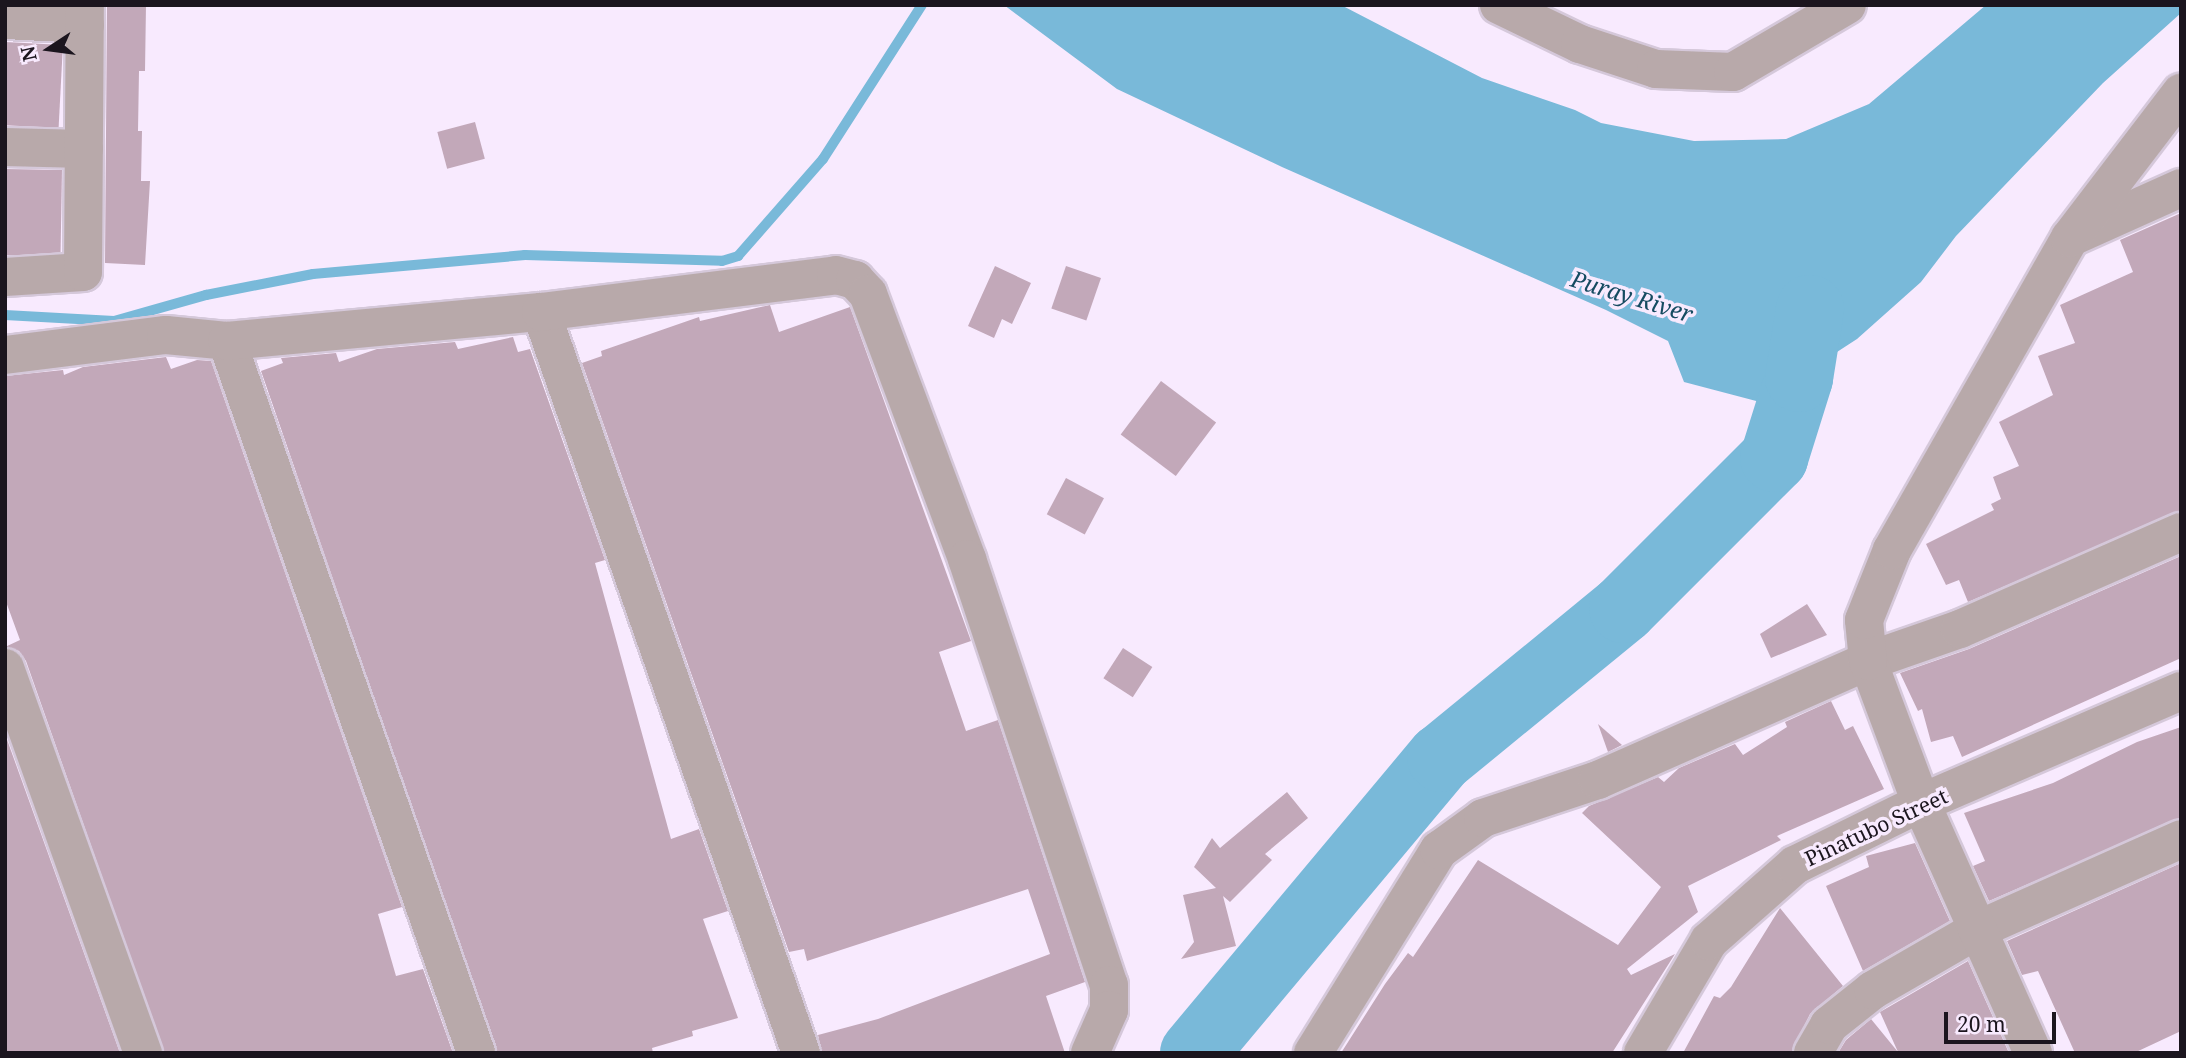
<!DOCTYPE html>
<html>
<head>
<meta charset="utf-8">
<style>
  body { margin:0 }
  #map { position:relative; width:2186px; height:1058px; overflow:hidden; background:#f8eafe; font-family:"Noto Serif",serif }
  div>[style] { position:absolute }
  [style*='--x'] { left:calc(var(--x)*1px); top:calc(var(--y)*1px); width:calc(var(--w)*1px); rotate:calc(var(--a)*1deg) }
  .water>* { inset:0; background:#79b9d9 }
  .stream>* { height:10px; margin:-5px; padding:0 5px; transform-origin:5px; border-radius:5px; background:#79b9d9 }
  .river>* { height:68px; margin:-34px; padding:0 34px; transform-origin:34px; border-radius:34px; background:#79b9d9 }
  .building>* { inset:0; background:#c2a8b9; transform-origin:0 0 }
  .roads { filter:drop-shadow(2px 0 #d5c8da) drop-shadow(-2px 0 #d5c8da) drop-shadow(0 2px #d5c8da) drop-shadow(0 -2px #d5c8da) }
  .minor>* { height:38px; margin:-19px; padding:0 19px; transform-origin:19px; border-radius:19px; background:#b8a9aa }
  span { translate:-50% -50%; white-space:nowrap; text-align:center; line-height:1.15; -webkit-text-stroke:7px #f8eafe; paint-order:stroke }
  .street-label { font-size:21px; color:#1b151e }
  .water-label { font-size:23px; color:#164b61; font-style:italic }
  .frame { position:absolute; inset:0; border:7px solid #1b151e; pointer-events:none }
  .north { position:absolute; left:14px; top:14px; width:70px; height:70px; -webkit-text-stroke:5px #f8eafe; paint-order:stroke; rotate:257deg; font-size:19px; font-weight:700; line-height:28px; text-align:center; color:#1b151e }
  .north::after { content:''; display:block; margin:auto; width:24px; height:32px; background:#1b151e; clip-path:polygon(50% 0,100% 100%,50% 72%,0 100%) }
  .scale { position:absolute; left:1944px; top:1012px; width:112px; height:32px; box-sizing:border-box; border:4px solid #1b151e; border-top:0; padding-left:9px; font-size:21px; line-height:24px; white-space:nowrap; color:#1b151e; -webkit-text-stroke:5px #f8eafe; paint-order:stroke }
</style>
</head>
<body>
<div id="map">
  <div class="water">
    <i style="clip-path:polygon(1004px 5px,1341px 5px,1482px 78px,1575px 110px,1601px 123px,1694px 141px,1786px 139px,1869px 104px,1986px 5px,2181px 5px,2181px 13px,2103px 83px,1956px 236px,1921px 282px,1857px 339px,1760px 402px,1684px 382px,1668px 341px,1606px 310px,1282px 167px,1117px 89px)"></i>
  </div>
  <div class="stream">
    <i style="--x:5;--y:315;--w:109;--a:3.2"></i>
    <i style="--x:114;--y:321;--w:96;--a:-15.8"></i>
    <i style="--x:206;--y:295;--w:109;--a:-11.1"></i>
    <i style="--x:313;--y:274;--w:213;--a:-5.1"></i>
    <i style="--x:525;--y:255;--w:197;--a:1.7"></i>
    <i style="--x:722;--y:261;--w:17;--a:-17"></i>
    <i style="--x:738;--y:256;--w:129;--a:-48.8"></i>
    <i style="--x:823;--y:159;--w:183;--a:-57.3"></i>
  </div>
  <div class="river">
    <i style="--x:1194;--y:1053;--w:385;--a:-50.1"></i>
    <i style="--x:1441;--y:758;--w:235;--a:-39.3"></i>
    <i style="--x:1623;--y:609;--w:214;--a:-45"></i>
    <i style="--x:1774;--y:458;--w:84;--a:-72.6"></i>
    <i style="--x:1799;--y:378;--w:70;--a:-80.9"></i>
  </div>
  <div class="building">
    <i style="clip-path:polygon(107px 5px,146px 5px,145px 71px,139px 71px,138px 131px,142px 131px,141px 181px,150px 181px,145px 265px,105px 263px)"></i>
    <i style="left:5px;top:42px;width:58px;height:83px;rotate:3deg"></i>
    <i style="left:475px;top:122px;width:38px;height:39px;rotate:75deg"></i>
    <i style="left:5px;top:169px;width:57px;height:86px;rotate:1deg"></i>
    <i style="clip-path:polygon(2181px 213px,2181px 511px,1968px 602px,1959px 580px,1946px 585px,1926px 544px,1994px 510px,1991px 504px,2001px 499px,1993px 477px,2019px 466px,1999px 422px,2053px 395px,2038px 356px,2075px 343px,2060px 305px,2133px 272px,2120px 240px)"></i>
    <i style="clip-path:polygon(995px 266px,1031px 283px,1012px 324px,1002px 319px,994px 338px,968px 326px)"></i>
    <i style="left:1066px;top:266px;width:37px;height:45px;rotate:19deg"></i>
    <i style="clip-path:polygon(770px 305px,779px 332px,850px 307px,971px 641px,939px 652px,966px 731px,998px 720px,1085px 982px,1046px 996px,1065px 1053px,822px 1053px,818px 1035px,878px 1019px,1050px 954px,1028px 889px,807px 961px,804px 949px,789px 952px,582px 363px,602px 356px,601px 351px,699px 317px,700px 321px)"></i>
    <i style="clip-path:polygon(513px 337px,518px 352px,530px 349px,605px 560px,595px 563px,671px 839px,699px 829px,728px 911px,703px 919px,738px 1018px,692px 1031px,693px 1036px,652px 1048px,653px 1053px,497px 1053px,261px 371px,283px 363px,281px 358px,336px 353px,339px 362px,377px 349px,455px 342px,458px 349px)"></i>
    <i style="clip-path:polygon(166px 357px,171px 369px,197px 360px,211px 361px,402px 907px,378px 914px,396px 976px,423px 969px,453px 1053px,164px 1053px,26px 661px,19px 651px,5px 647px,20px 640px,5px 599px,5px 376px,63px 370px,64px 375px,83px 367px)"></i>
    <i style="left:1161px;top:381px;width:69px;height:67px;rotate:37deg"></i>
    <i style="left:1066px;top:478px;width:43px;height:41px;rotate:28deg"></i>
    <i style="clip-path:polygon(2181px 556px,2181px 658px,1962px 757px,1953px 736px,1931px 742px,1922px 709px,1918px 711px,1900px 673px,1969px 649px)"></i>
    <i style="clip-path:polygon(1807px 604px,1827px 635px,1771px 658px,1760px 634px)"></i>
    <i style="left:1123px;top:648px;width:35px;height:36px;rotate:33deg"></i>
    <i style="clip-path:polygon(1831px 701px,1845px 730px,1853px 726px,1884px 789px,1777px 836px,1781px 840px,1688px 886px,1698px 912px,1627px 969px,1631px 975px,1675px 954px,1612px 1053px,1341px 1053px,1385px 984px,1408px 953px,1413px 957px,1478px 860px,1618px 945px,1661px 887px,1582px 813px,1589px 806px,1658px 777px,1664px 782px,1679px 768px,1735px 744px,1743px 755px,1787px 727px,1785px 722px)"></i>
    <i style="clip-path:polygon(1598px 724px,1622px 745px,1608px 752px)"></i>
    <i style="clip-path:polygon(2181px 727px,2181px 818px,1989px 901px,1973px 866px,1985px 861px,1964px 813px,2053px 783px,2137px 742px)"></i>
    <i style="clip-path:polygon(5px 734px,120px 1053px,5px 1053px)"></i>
    <i style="clip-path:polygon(1287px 792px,1308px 818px,1265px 854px,1272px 860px,1230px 902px,1223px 896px,1236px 946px,1181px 959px,1194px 942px,1183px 895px,1216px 888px,1194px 867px,1212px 838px,1220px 848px)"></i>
    <i style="clip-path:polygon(1915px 843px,1950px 921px,1863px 971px,1826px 886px,1869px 867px,1866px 856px)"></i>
    <i style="clip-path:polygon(2181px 863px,2181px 1031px,2134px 1053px,2075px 1053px,2038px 971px,2022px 975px,2007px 941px)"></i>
    <i style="clip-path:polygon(1780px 908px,1843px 986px,1810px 1014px,1791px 1053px,1683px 1053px,1714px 996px,1720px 998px,1731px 987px)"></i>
    <i style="clip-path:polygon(1968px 961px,2009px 1053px,1838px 1053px,1846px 1040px,1871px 1019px,1898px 1052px,1880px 1012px)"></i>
  </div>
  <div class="roads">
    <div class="minor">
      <i style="--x:1499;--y:5;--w:90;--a:25.7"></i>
      <i style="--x:1580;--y:44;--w:80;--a:18.2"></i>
      <i style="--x:1656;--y:69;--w:77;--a:2.2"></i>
      <i style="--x:1733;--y:72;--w:132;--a:-30.4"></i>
      <i style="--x:5;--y:20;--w:80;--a:2.9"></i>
      <i style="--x:5;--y:147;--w:79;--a:1.5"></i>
      <i style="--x:2074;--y:236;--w:117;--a:-24.2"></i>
      <i style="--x:5;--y:277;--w:78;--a:-3.7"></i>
      <i style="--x:83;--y:272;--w:267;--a:-89.6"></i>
      <i style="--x:541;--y:312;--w:785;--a:70.67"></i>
      <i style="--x:227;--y:341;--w:754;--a:70.72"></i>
      <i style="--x:5;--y:355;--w:162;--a:-7.1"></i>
      <i style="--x:166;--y:335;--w:61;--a:5.6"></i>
      <i style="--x:227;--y:341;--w:315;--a:-5.3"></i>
      <i style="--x:541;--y:312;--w:297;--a:-7.1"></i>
      <i style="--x:836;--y:275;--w:20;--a:15"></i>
      <i style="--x:855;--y:280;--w:19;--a:47"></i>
      <i style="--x:868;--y:294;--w:283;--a:69.5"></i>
      <i style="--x:967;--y:559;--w:449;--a:71.6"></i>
      <i style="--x:1109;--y:985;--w:25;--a:90"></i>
      <i style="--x:1109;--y:1010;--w:47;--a:113.8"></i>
      <i style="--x:5;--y:668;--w:409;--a:70.3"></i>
      <i style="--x:1313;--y:1053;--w:239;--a:-58.2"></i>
      <i style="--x:1439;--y:850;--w:54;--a:-36"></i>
      <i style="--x:1483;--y:818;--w:121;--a:-18.3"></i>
      <i style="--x:1598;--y:780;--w:295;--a:-23.8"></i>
      <i style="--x:1868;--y:661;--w:97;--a:-19.2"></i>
      <i style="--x:1960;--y:629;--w:241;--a:-23.7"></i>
      <i style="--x:1643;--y:1053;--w:130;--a:-59.5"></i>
      <i style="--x:1709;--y:941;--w:115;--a:-41.5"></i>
      <i style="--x:1795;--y:865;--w:140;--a:-26.2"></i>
      <i style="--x:1921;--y:803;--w:283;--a:-23.3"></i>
      <i style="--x:1813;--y:1053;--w:32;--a:-60"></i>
      <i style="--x:1829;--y:1025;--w:56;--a:-38.5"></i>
      <i style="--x:1873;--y:990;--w:120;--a:-30"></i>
      <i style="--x:1977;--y:930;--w:223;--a:-24"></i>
      <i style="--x:2033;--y:1053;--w:274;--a:-114.1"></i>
      <i style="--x:1921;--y:803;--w:152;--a:-110.5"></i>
      <i style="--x:1868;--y:661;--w:41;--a:-95.6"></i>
      <i style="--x:1864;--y:620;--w:75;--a:-68.2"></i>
      <i style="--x:1892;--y:550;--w:359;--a:-60.3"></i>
      <i style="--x:2070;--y:238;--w:183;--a:-52.6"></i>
    </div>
  </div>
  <div class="street-label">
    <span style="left:1876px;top:827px;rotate:-25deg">Pinatubo Street</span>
  </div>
  <div class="water-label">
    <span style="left:1632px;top:296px;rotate:17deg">Puray River</span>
  </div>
  <div class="frame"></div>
  <div class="north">N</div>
  <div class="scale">20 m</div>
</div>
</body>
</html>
